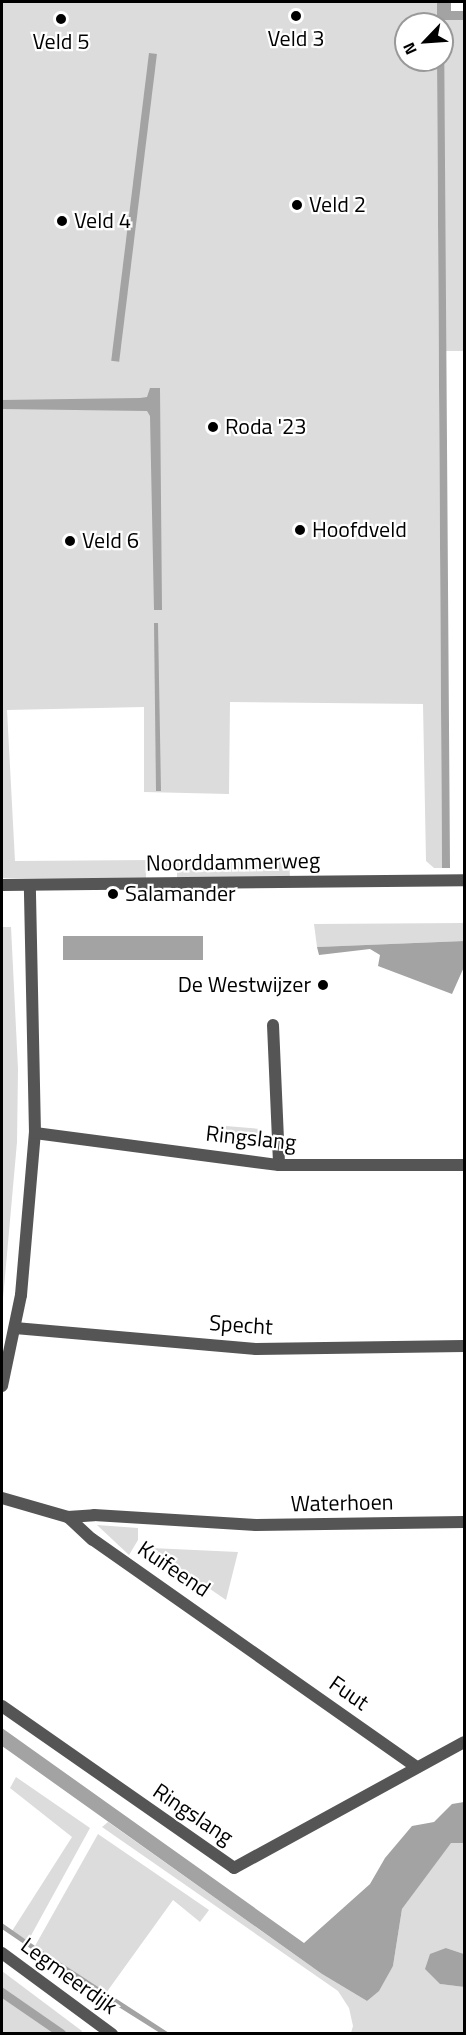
<!DOCTYPE html>
<html>
<head>
<meta charset="utf-8">
<style>
  body { margin:0 }
  #map { position:relative; width:466px; height:2035px; overflow:hidden; background:#fff; font-family:"Titillium Web",sans-serif }
  div>[style] { position:absolute }
  [style*='--x'] { left:calc(var(--x)*1px); top:calc(var(--y)*1px); width:calc(var(--w)*1px); rotate:calc(var(--a)*1deg) }
  .green>* { inset:0; background:#dcdcdc; transform-origin:0 0 }
  .water>* { inset:0; background:#a3a3a3; transform-origin:0 0 }
  .minor>* { height:12px; margin:-6px; padding:0 6px; transform-origin:6px; border-radius:6px; background:#555 }
  .tertiary>* { height:12px; margin:-6px; padding:0 6px; transform-origin:6px; border-radius:6px; background:#555 }
  .dots>* { width:16px; height:16px; translate:-50% -50%; box-sizing:border-box; border:3px solid #fff; border-radius:50% }
  span { translate:-50% -50%; white-space:nowrap; text-align:center; line-height:1.15; -webkit-text-stroke:4.5px #fff; paint-order:stroke }
  .poi-label { font-size:22px; color:#000 }
  .left { translate:0 -50%; text-align:left }
  .right { translate:-100% -50%; text-align:right }
  .street-label { font-size:22px; color:#000 }
  .frame { position:absolute; inset:0; border:3px solid #000; pointer-events:none }
  .north { position:absolute; left:394px; top:12px; width:60px; height:60px; box-sizing:border-box; background:#fff; border:2px solid #999; border-radius:50%; rotate:245deg; font-size:16px; font-weight:700; line-height:24px; text-align:center; color:#000 }
  .north::after { content:''; display:block; margin:auto; width:21px; height:27px; background:#000; clip-path:polygon(50% 0,100% 100%,50% 72%,0 100%) }
</style>
</head>
<body>
<div id="map">
  <div class="green">
    <i style="clip-path:polygon(2px 2px,437px 2px,437px 24px,406px 24px,406px 60px,437px 60px,442px 868px,434px 868px,426px 861px,423px 704px,230px 702px,229px 794px,144px 792px,144px 707px,7px 710px,15px 861px,289px 859px,290px 878px,177px 880px,177px 870px,146px 868px,146px 879px,2px 878px)"></i>
    <i style="left:444px;top:20px;width:20px;height:331px"></i>
    <i style="clip-path:polygon(464px 923px,464px 941px,317px 947px,314px 924px)"></i>
    <i style="clip-path:polygon(2px 927px,11px 927px,18px 1069px,17px 1142px,2px 1310px)"></i>
    <i style="left:226px;top:1126px;width:35px;height:13px;rotate:5deg"></i>
    <i style="clip-path:polygon(97px 1525px,138px 1528px,138px 1540px,129px 1555px)"></i>
    <i style="clip-path:polygon(151px 1548px,238px 1552px,226px 1600px)"></i>
    <i style="clip-path:polygon(16px 1777px,90px 1828px,28px 1941px,12px 1931px,72px 1837px,10px 1788px)"></i>
    <i style="clip-path:polygon(108px 1822px,322px 1974px,367px 2001px,393px 1966px,402px 1909px,451px 1842px,464px 1843px,464px 1954px,446px 1948px,440px 1984px,464px 1987px,464px 2033px,351px 2033px,353px 2026px,349px 2008px,338px 1991px,102px 1827px)"></i>
    <i style="clip-path:polygon(98px 1834px,209px 1910px,200px 1922px,173px 1900px,106px 1993px,35px 1946px)"></i>
    <i style="clip-path:polygon(2px 1971px,82px 2031px,81px 2033px,2px 2033px)"></i>
  </div>
  <div class="water">
    <i style="clip-path:polygon(437px 2px,451px 2px,451px 11px,464px 11px,464px 20px,444px 20px,450px 868px,442px 868px,437px 60px,442px 60px,442px 24px,437px 24px)"></i>
    <i style="left:149px;top:53px;width:8px;height:310px;rotate:7deg"></i>
    <i style="clip-path:polygon(150px 388px,160px 388px,162px 610px,154px 610px,150px 416px,147px 411px,2px 409px,2px 400px,140px 398px,147px 397px)"></i>
    <i style="clip-path:polygon(154px 623px,158px 623px,161px 791px,156px 791px)"></i>
    <i style="left:63px;top:936px;width:140px;height:24px"></i>
    <i style="clip-path:polygon(464px 941px,464px 967px,452px 994px,378px 966px,380px 955px,370px 949px,319px 955px,317px 947px)"></i>
    <i style="clip-path:polygon(2px 1728px,304px 1943px,370px 1884px,385px 1858px,412px 1826px,434px 1822px,452px 1804px,464px 1802px,464px 1843px,451px 1843px,402px 1909px,393px 1966px,379px 1991px,367px 2001px,322px 1974px,2px 1746px)"></i>
    <i style="clip-path:polygon(2px 1923px,35px 1946px,169px 2033px,160px 2033px,90px 1989px,2px 1929px)"></i>
    <i style="clip-path:polygon(446px 1948px,464px 1954px,464px 1987px,440px 1984px,425px 1969px,430px 1954px)"></i>
    <i style="clip-path:polygon(2px 1987px,64px 2030px,67px 2033px,53px 2033px,2px 1998px)"></i>
  </div>
  <div class="minor">
    <i style="--x:273;--y:1025;--w:140;--a:87.5"></i>
    <i style="--x:35;--y:1133;--w:246;--a:7.5"></i>
    <i style="--x:279;--y:1165;--w:185;--a:0"></i>
    <i style="--x:15;--y:1328;--w:242;--a:5"></i>
    <i style="--x:256;--y:1349;--w:208;--a:-0.8"></i>
    <i style="--x:2;--y:1386;--w:93;--a:-78.2"></i>
    <i style="--x:21;--y:1295;--w:163;--a:-85.1"></i>
    <i style="--x:35;--y:1133;--w:248;--a:-91.2"></i>
    <i style="--x:2;--y:1498;--w:69;--a:16.1"></i>
    <i style="--x:68;--y:1517;--w:26;--a:-4"></i>
    <i style="--x:94;--y:1515;--w:162;--a:3.5"></i>
    <i style="--x:256;--y:1525;--w:208;--a:-0.8"></i>
    <i style="--x:68;--y:1517;--w:33;--a:43"></i>
    <i style="--x:92;--y:1539;--w:397;--a:35.1"></i>
    <i style="--x:2;--y:1706;--w:283;--a:34.9"></i>
    <i style="--x:234;--y:1868;--w:262;--a:-28.7"></i>
  </div>
  <div class="tertiary">
    <i style="--x:2;--y:885;--w:462;--a:-0.6"></i>
    <i style="--x:2;--y:1953;--w:137;--a:36.4"></i>
  </div>
  <div class="dots">
    <i style="left:296px;top:16px;background:#000"></i>
    <i style="left:61px;top:19px;background:#000"></i>
    <i style="left:297px;top:205px;background:#000"></i>
    <i style="left:62px;top:221px;background:#000"></i>
    <i style="left:213px;top:427px;background:#000"></i>
    <i style="left:300px;top:530px;background:#000"></i>
    <i style="left:70px;top:541px;background:#000"></i>
    <i style="left:113px;top:894px;background:#000"></i>
    <i style="left:323px;top:985px;background:#000"></i>
  </div>
  <div class="poi-label">
    <span style="left:296px;top:39px">Veld 3</span>
    <span style="left:61px;top:42px">Veld 5</span>
    <span class="left" style="left:309px;top:205px">Veld 2</span>
    <span class="left" style="left:74px;top:221px">Veld 4</span>
    <span class="left" style="left:225px;top:427px">Roda '23</span>
    <span class="left" style="left:312px;top:530px">Hoofdveld</span>
    <span class="left" style="left:82px;top:541px">Veld 6</span>
    <span class="left" style="left:125px;top:894px">Salamander</span>
    <span class="right" style="left:311px;top:985px">De Westwijzer</span>
  </div>
  <div class="street-label">
    <span style="left:233px;top:862px;rotate:-1deg">Noorddammerweg</span>
    <span style="left:251px;top:1138px;rotate:6deg">Ringslang</span>
    <span style="left:241px;top:1325px;rotate:4deg">Specht</span>
    <span style="left:342px;top:1503px;rotate:-1deg">Waterhoen</span>
    <span style="left:174px;top:1569px;rotate:34deg">Kuifeend</span>
    <span style="left:349px;top:1693px;rotate:35deg">Fuut</span>
    <span style="left:193px;top:1814px;rotate:34deg">Ringslang</span>
    <span style="left:69px;top:1976px;rotate:36deg">Legmeerdijk</span>
  </div>
  <div class="frame"></div>
  <div class="north">N</div>
</div>
</body>
</html>
